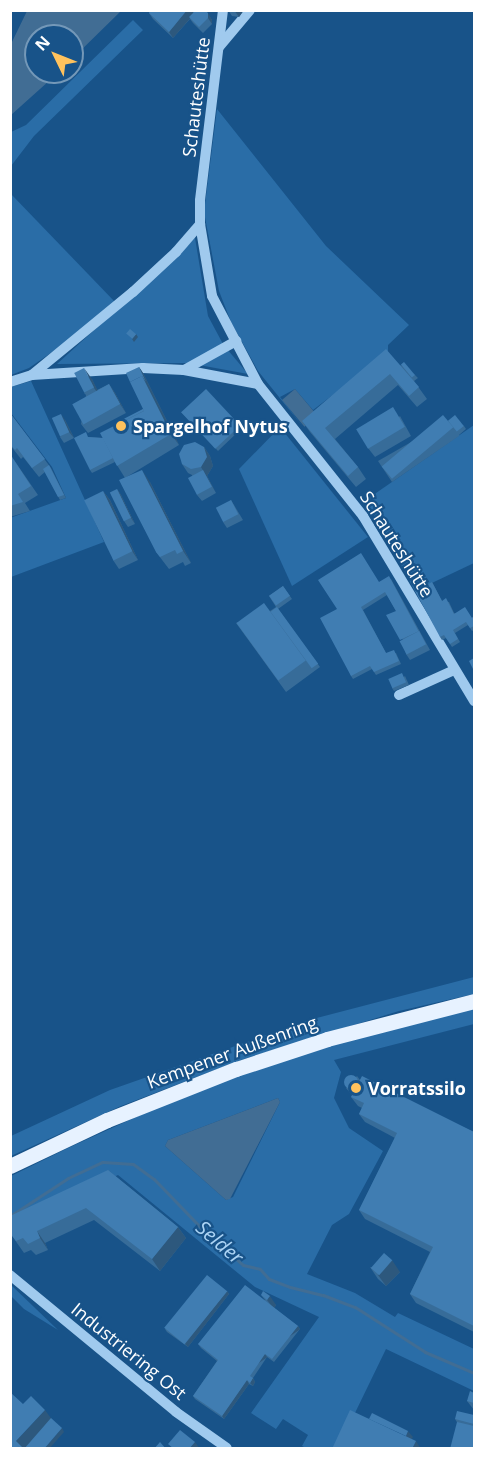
<!DOCTYPE html>
<html>
<head>
<meta charset="utf-8">
<style>
  body { margin:0 }
  #map { position:relative; width:485px; height:1459px; overflow:hidden; background:#185389; font-family:"Open Sans",sans-serif }
  div>[style] { position:absolute }
  [style*='--x'] { left:calc(var(--x)*1px); top:calc(var(--y)*1px); width:calc(var(--w)*1px); rotate:calc(var(--a)*1deg) }
  .green>* { inset:0; background:#2a6da7 }
  .water>* { inset:0; background:#416d94; transform-origin:0 0 }
  .stream>* { height:3px; margin:-1.5px; padding:0 1.5px; transform-origin:1.5px; border-radius:1.5px; background:#416d94 }
  .minor>* { height:10px; margin:-5px; padding:0 5px; transform-origin:5px; border-radius:5px; background:#a0caee }
  .major>* { height:15px; margin:-7.5px; padding:0 7.5px; transform-origin:7.5px; border-radius:7.5px; background:#e7f2ff }
  .wall>* { inset:0; background:#376c99 }
  .shaded-wall>* { inset:0; background:#2d587d; transform-origin:0 0 }
  .building>* { inset:0; background:#407db2; transform-origin:0 0 }
  .round { border-radius:50% }
  .dots>* { width:16px; height:16px; translate:-50% -50%; box-sizing:border-box; border:3px solid #185389; border-radius:50% }
  span { translate:-50% -50%; white-space:nowrap; text-align:center; line-height:1.15; -webkit-text-stroke:4.5px #185389; paint-order:stroke }
  .street-label { font-size:18px; color:#fff }
  .poi-label { font-size:18px; color:#fff; font-weight:700 }
  .left { translate:0 -50%; text-align:left }
  .water-label { font-size:20px; color:#acd4f5; font-style:italic }
  .frame { position:absolute; inset:0; border:12px solid #fff; pointer-events:none }
  .north { position:absolute; left:24px; top:24px; width:60px; height:60px; box-sizing:border-box; background:#185389; border:2px solid #7498b8; border-radius:50%; rotate:313deg; font-size:16px; font-weight:700; line-height:24px; text-align:center; color:#fff }
  .north::after { content:''; display:block; margin:auto; width:21px; height:27px; background:#ffc25d; clip-path:polygon(50% 0,100% 100%,50% 72%,0 100%) }
</style>
</head>
<body>
<div id="map">
  <div class="green">
    <i style="clip-path:polygon(133px 20px,143px 30px,34px 136px,11px 166px,11px 132px,26px 125px)"></i>
    <i style="clip-path:polygon(217px 109px,326px 246px,409px 325px,388px 345px,388px 353px,313px 410px,295px 389px,280px 397px,304px 428px,258px 371px,231px 322px,219px 291px,204px 212px)"></i>
    <i style="clip-path:polygon(11px 194px,115px 302px,74px 337px,29px 368px,11px 375px)"></i>
    <i style="clip-path:polygon(195px 238px,208px 316px,223px 344px,188px 363px,57px 364px)"></i>
    <i style="clip-path:polygon(227px 349px,248px 374px,199px 365px)"></i>
    <i style="clip-path:polygon(31px 381px,104px 542px,11px 577px,10px 518px,66px 498px,52px 467px,11px 413px,11px 387px)"></i>
    <i style="clip-path:polygon(474px 425px,474px 563px,415px 591px,366px 500px)"></i>
    <i style="clip-path:polygon(280px 427px,368px 537px,292px 586px,239px 469px)"></i>
    <i style="clip-path:polygon(474px 977px,474px 994px,399px 1011px,241px 1060px,121px 1106px,11px 1156px,11px 1136px,110px 1090px,309px 1020px)"></i>
    <i style="clip-path:polygon(evenodd,474px 1007px,474px 1024px,334px 1060px,341px 1072px,334px 1098px,349px 1128px,383px 1151px,349px 1214px,332px 1225px,307px 1274px,355px 1293px,395px 1317px,398px 1313px,474px 1349px,474px 1391px,386px 1349px,338px 1448px,306px 1448px,302px 1446px,308px 1435px,283px 1419px,276px 1429px,251px 1413px,319px 1317px,255px 1287px,118px 1175px,11px 1226px,11px 1176px,68px 1148px,180px 1097px,324px 1045px,474px 1007px,278px 1098px,280px 1102px,233px 1197px,226px 1200px,165px 1146px,168px 1140px,278px 1098px)"></i>
    <i style="clip-path:polygon(11px 1285px,58px 1330px,24px 1309px,11px 1296px)"></i>
  </div>
  <div class="water">
    <i style="clip-path:polygon(27px 11px,121px 11px,72px 59px,72px 36px,36px 36px,36px 72px,59px 72px,11px 115px,11px 44px)"></i>
    <i style="left:295px;top:389px;width:35px;height:17px;rotate:50deg"></i>
    <i style="clip-path:polygon(278px 1098px,280px 1102px,230px 1199px,226px 1200px,165px 1146px,168px 1140px)"></i>
  </div>
  <div class="stream">
    <i style="--x:10;--y:1216;--w:69;--a:-33.2"></i>
    <i style="--x:68;--y:1178;--w:38;--a:-25"></i>
    <i style="--x:103;--y:1162;--w:30;--a:4"></i>
    <i style="--x:133;--y:1164;--w:26;--a:36"></i>
    <i style="--x:154;--y:1179;--w:71;--a:46.1"></i>
    <i style="--x:203;--y:1230;--w:53;--a:41.2"></i>
    <i style="--x:243;--y:1265;--w:17;--a:13"></i>
    <i style="--x:260;--y:1269;--w:13;--a:48"></i>
    <i style="--x:269;--y:1279;--w:22;--a:21"></i>
    <i style="--x:290;--y:1287;--w:34;--a:14"></i>
    <i style="--x:323;--y:1295;--w:34;--a:21"></i>
    <i style="--x:355;--y:1307;--w:83;--a:32.7"></i>
    <i style="--x:425;--y:1352;--w:53;--a:23.2"></i>
  </div>
  <div class="minor">
    <i style="--x:223;--y:10;--w:192;--a:96.9"></i>
    <i style="--x:200;--y:201;--w:23;--a:90"></i>
    <i style="--x:200;--y:224;--w:73;--a:80.5"></i>
    <i style="--x:212;--y:296;--w:99;--a:62.4"></i>
    <i style="--x:258;--y:384;--w:169;--a:51.5"></i>
    <i style="--x:363;--y:516;--w:216;--a:59"></i>
    <i style="--x:219;--y:47;--w:48;--a:-50"></i>
    <i style="--x:184;--y:370;--w:60;--a:-29.1"></i>
    <i style="--x:33;--y:374;--w:129;--a:-39.4"></i>
    <i style="--x:133;--y:292;--w:59;--a:-42.9"></i>
    <i style="--x:176;--y:252;--w:37;--a:-49"></i>
    <i style="--x:10;--y:382;--w:23;--a:-18"></i>
    <i style="--x:32;--y:375;--w:111;--a:-3.6"></i>
    <i style="--x:143;--y:368;--w:41;--a:2.8"></i>
    <i style="--x:184;--y:370;--w:75;--a:10.7"></i>
    <i style="--x:399;--y:695;--w:60;--a:-24.4"></i>
    <i style="--x:10;--y:1275;--w:215;--a:39.5"></i>
    <i style="--x:176;--y:1412;--w:62;--a:35.2"></i>
  </div>
  <div class="major">
    <i style="--x:10;--y:1166;--w:107;--a:-25.4"></i>
    <i style="--x:107;--y:1120;--w:139;--a:-21.6"></i>
    <i style="--x:236;--y:1069;--w:96;--a:-18.2"></i>
    <i style="--x:327;--y:1039;--w:152;--a:-14.5"></i>
  </div>
  <div class="wall">
    <i style="clip-path:polygon(151px 10px,205px 10px,212px 20px,212px 24px,203px 33px,193px 23px,190px 19px,173px 38px,153px 19px,149px 13px)"></i>
    <i style="clip-path:polygon(228px 10px,244px 10px,239px 17px,232px 16px)"></i>
    <i style="clip-path:polygon(401px 365px,415px 375px,418px 378px,414px 381px,427px 399px,417px 407px,398px 385px,335px 439px,358px 467px,366px 479px,356px 487px,310px 432px,302px 421px)"></i>
    <i style="clip-path:polygon(139px 367px,143px 373px,179px 445px,125px 478px,115px 462px,92px 473px,90px 470px,88px 437px,103px 438px,118px 424px,143px 409px)"></i>
    <i style="clip-path:polygon(92px 379px,97px 390px,109px 384px,115px 393px,126px 413px,88px 433px,81px 424px,86px 395px,84px 393px)"></i>
    <i style="clip-path:polygon(181px 412px,240px 425px,242px 428px,218px 451px)"></i>
    <i style="clip-path:polygon(10px 413px,51px 468px,66px 498px,60px 500px,45px 472px,39px 477px,23px 457px,21px 459px,10px 445px)"></i>
    <i style="clip-path:polygon(400px 416px,411px 436px,375px 457px,368px 448px)"></i>
    <i style="clip-path:polygon(65px 420px,74px 438px,64px 443px,60px 437px)"></i>
    <i style="clip-path:polygon(448px 421px,464px 426px,466px 429px,459px 435px,459px 436px,392px 482px,378px 461px)"></i>
    <i style="clip-path:polygon(204px 447px,210px 456px,213px 466px,207px 476px,216px 493px,202px 501px,197px 495px,192px 475px,188px 473px,182px 464px)"></i>
    <i style="clip-path:polygon(10px 454px,38px 495px,25px 503px,30px 511px,10px 517px)"></i>
    <i style="clip-path:polygon(150px 482px,191px 563px,185px 566px,183px 562px,169px 569px,156px 552px)"></i>
    <i style="clip-path:polygon(117px 489px,121px 495px,135px 524px,128px 527px,124px 521px)"></i>
    <i style="clip-path:polygon(103px 491px,110px 500px,138px 560px,119px 569px,113px 560px)"></i>
    <i style="clip-path:polygon(231px 500px,243px 520px,227px 528px,223px 522px)"></i>
    <i style="clip-path:polygon(391px 579px,430px 650px,410px 660px,406px 654px,396px 611px,387px 595px,363px 610px,386px 653px,396px 653px,401px 664px,376px 675px,372px 669px,353px 679px,351px 676px,337px 609px,379px 582px)"></i>
    <i style="clip-path:polygon(432px 582px,442px 601px,449px 602px,454px 613px,472px 618px,474px 616px,474px 630px,472px 631px,468px 625px,455px 633px,460px 642px,452px 647px,446px 638px,442px 640px,440px 637px)"></i>
    <i style="clip-path:polygon(283px 586px,292px 599px,278px 609px,320px 667px,286px 692px,236px 623px,270px 611px,276px 607px,269px 596px)"></i>
    <i style="clip-path:polygon(405px 676px,409px 685px,394px 691px,392px 688px)"></i>
    <i style="clip-path:polygon(357px 1076px,360px 1080px,474px 1132px,474px 1332px,416px 1303px,410px 1294px,430px 1252px,365px 1219px,359px 1210px,395px 1138px,365px 1122px,359px 1114px,362px 1108px,358px 1106px,351px 1097px,353px 1095px,351px 1094px,346px 1088px)"></i>
    <i style="clip-path:polygon(108px 1170px,178px 1227px,186px 1238px,160px 1271px,94px 1220px,45px 1243px,48px 1250px,36px 1255px,31px 1250px,24px 1253px,10px 1233px)"></i>
    <i style="clip-path:polygon(370px 1267px,400px 1272px,386px 1286px,378px 1279px)"></i>
    <i style="clip-path:polygon(227px 1291px,229px 1294px,188px 1347px,167px 1332px,165px 1329px)"></i>
    <i style="clip-path:polygon(261px 1295px,276px 1305px,274px 1308px,298px 1326px,300px 1329px,274px 1362px,267px 1357px,253px 1378px,255px 1382px,253px 1386px,249px 1384px,224px 1419px,195px 1399px,193px 1396px,217px 1361px,201px 1348px,198px 1344px,265px 1300px)"></i>
    <i style="clip-path:polygon(474px 1393px,474px 1410px,467px 1401px)"></i>
    <i style="clip-path:polygon(474px 1415px,474px 1449px,455px 1419px)"></i>
  </div>
  <div class="shaded-wall">
    <i style="clip-path:polygon(187px 10px,192px 10px,194px 14px,173px 38px,169px 32px)"></i>
    <i style="clip-path:polygon(234px 10px,244px 10px,239px 17px)"></i>
    <i style="clip-path:polygon(208px 13px,212px 20px,212px 24px,208px 18px)"></i>
    <i style="clip-path:polygon(136px 334px,138px 337px,134px 342px,132px 339px)"></i>
    <i style="clip-path:polygon(139px 367px,143px 373px,179px 445px,171px 434px,142px 376px)"></i>
    <i style="clip-path:polygon(84px 368px,92px 379px,102px 399px,94px 388px)"></i>
    <i style="clip-path:polygon(109px 384px,115px 393px,126px 413px,120px 404px)"></i>
    <i style="clip-path:polygon(61px 414px,65px 420px,74px 438px,69px 432px)"></i>
    <i style="clip-path:polygon(204px 447px,210px 456px,213px 466px,207px 476px,216px 493px,201px 467px)"></i>
    <i style="clip-path:polygon(142px 470px,150px 482px,191px 563px,183px 551px)"></i>
    <i style="clip-path:polygon(117px 489px,121px 495px,135px 524px,131px 518px)"></i>
    <i style="clip-path:polygon(103px 491px,110px 500px,138px 560px,132px 551px)"></i>
    <i style="clip-path:polygon(178px 1227px,186px 1238px,160px 1271px,152px 1259px)"></i>
    <i style="clip-path:polygon(37px 1231px,45px 1243px,48px 1250px,40px 1238px)"></i>
    <i style="clip-path:polygon(392px 1260px,400px 1272px,386px 1286px,378px 1275px)"></i>
    <i style="clip-path:polygon(227px 1291px,229px 1294px,188px 1347px,185px 1344px)"></i>
    <i style="clip-path:polygon(270px 1296px,276px 1305px,274px 1309px,267px 1300px)"></i>
    <i style="left:298px;top:1326px;width:4px;height:42px;rotate:56deg"></i>
    <i style="left:265px;top:1354px;width:4px;height:27px;rotate:56deg"></i>
    <i style="clip-path:polygon(253px 1378px,255px 1382px,253px 1386px,250px 1383px)"></i>
    <i style="clip-path:polygon(247px 1380px,249px 1384px,224px 1419px,222px 1416px)"></i>
    <i style="clip-path:polygon(45px 1410px,53px 1421px,28px 1449px,21px 1449px,16px 1441px)"></i>
    <i style="clip-path:polygon(62px 1428px,64px 1432px,49px 1449px,44px 1449px)"></i>
    <i style="clip-path:polygon(408px 1431px,413px 1437px,408px 1446px,404px 1440px)"></i>
    <i style="clip-path:polygon(416px 1441px,421px 1449px,412px 1449px)"></i>
    <i style="clip-path:polygon(195px 1442px,200px 1449px,189px 1449px)"></i>
  </div>
  <div class="building">
    <i style="clip-path:polygon(151px 10px,187px 10px,169px 32px,149px 13px)"></i>
    <i style="clip-path:polygon(193px 10px,205px 10px,208px 13px,208px 18px,199px 27px,189px 17px,194px 12px)"></i>
    <i style="left:130px;top:329px;width:8px;height:6px;rotate:40deg"></i>
    <i style="clip-path:polygon(386px 349px,419px 387px,409px 396px,390px 374px,325px 428px,358px 467px,348px 476px,302px 421px)"></i>
    <i style="left:404px;top:362px;width:17px;height:4px;rotate:50deg"></i>
    <i style="clip-path:polygon(139px 367px,146px 382px,142px 376px,130px 382px,126px 373px)"></i>
    <i style="left:84px;top:368px;width:22px;height:11px;rotate:63deg"></i>
    <i style="clip-path:polygon(142px 376px,171px 434px,117px 466px,100px 433px,144px 411px,130px 382px)"></i>
    <i style="left:109px;top:384px;width:23px;height:42px;rotate:61deg"></i>
    <i style="left:206px;top:389px;width:50px;height:34px;rotate:47deg"></i>
    <i style="left:393px;top:407px;width:23px;height:43px;rotate:59deg"></i>
    <i style="left:143px;top:409px;width:2px;height:29px;rotate:63deg"></i>
    <i style="clip-path:polygon(10px 413px,45px 459px,32px 468px,17px 448px,15px 450px,10px 444px)"></i>
    <i style="left:61px;top:414px;width:20px;height:10px;rotate:66deg"></i>
    <i style="left:443px;top:415px;width:16px;height:80px;rotate:50deg"></i>
    <i style="left:455px;top:415px;width:14px;height:9px;rotate:51deg"></i>
    <i style="clip-path:polygon(86px 432px,88px 437px,103px 438px,113px 458px,90px 470px,74px 438px)"></i>
    <i style="clip-path:polygon(195px 442px,204px 447px,207px 457px,201px 467px,191px 469px,182px 464px,179px 454px,184px 445px)"></i>
    <i style="clip-path:polygon(10px 454px,31px 486px,18px 494px,23px 502px,10px 506px)"></i>
    <i style="clip-path:polygon(49px 465px,64px 495px,58px 497px,43px 469px)"></i>
    <i style="clip-path:polygon(142px 470px,183px 551px,177px 554px,175px 550px,160px 557px,156px 552px,119px 480px)"></i>
    <i style="left:203px;top:470px;width:19px;height:17px;rotate:62deg"></i>
    <i style="left:117px;top:489px;width:32px;height:8px;rotate:64deg"></i>
    <i style="left:103px;top:491px;width:67px;height:21px;rotate:64deg"></i>
    <i style="left:231px;top:500px;width:16px;height:17px;rotate:63deg"></i>
    <i style="clip-path:polygon(361px 553px,379px 582px,389px 576px,420px 634px,419px 631px,400px 640px,386px 615px,396px 611px,385px 592px,361px 607px,386px 653px,394px 650px,399px 661px,374px 672px,370px 666px,351px 676px,320px 618px,337px 609px,318px 580px)"></i>
    <i style="clip-path:polygon(432px 582px,442px 601px,446px 598px,454px 614px,465px 607px,472px 618px,474px 616px,474px 626px,470px 628px,466px 622px,453px 630px,458px 639px,450px 644px,444px 635px,440px 637px,415px 591px)"></i>
    <i style="left:283px;top:586px;width:12px;height:17px;rotate:55deg"></i>
    <i style="left:264px;top:603px;width:71px;height:34px;rotate:54deg"></i>
    <i style="left:277px;top:607px;width:70px;height:8px;rotate:54deg"></i>
    <i style="left:419px;top:631px;width:15px;height:22px;rotate:62deg"></i>
    <i style="clip-path:polygon(474px 658px,474px 671px,469px 661px)"></i>
    <i style="left:402px;top:673px;width:10px;height:15px;rotate:66deg"></i>
    <i class="round" style="left:344px;top:1075px;width:14px;height:14px"></i>
    <i style="clip-path:polygon(362px 1076px,474px 1132px,474px 1326px,410px 1294px,433px 1247px,359px 1210px,397px 1133px,359px 1114px,364px 1103px,351px 1097px)"></i>
    <i style="clip-path:polygon(108px 1170px,178px 1227px,152px 1259px,86px 1208px,37px 1231px,40px 1238px,28px 1244px,23px 1238px,16px 1241px,10px 1233px,10px 1216px)"></i>
    <i style="left:384px;top:1253px;width:11px;height:20px;rotate:41deg"></i>
    <i style="left:207px;top:1275px;width:26px;height:68px;rotate:39deg"></i>
    <i style="clip-path:polygon(245px 1285px,298px 1326px,272px 1359px,265px 1354px,250px 1376px,253px 1378px,250px 1383px,247px 1380px,222px 1416px,193px 1396px,218px 1360px,198px 1344px)"></i>
    <i style="clip-path:polygon(263px 1291px,270px 1296px,267px 1300px,261px 1295px)"></i>
    <i style="clip-path:polygon(470px 1391px,474px 1393px,474px 1403px,467px 1401px)"></i>
    <i style="clip-path:polygon(10px 1392px,23px 1404px,31px 1396px,45px 1410px,16px 1441px,24px 1449px,10px 1449px)"></i>
    <i style="clip-path:polygon(350px 1410px,416px 1441px,412px 1449px,332px 1449px)"></i>
    <i style="clip-path:polygon(457px 1411px,474px 1415px,474px 1424px,455px 1419px)"></i>
    <i style="clip-path:polygon(372px 1413px,408px 1431px,406px 1436px,369px 1419px)"></i>
    <i style="clip-path:polygon(51px 1418px,62px 1428px,44px 1449px,24px 1449px)"></i>
    <i style="clip-path:polygon(457px 1422px,474px 1426px,474px 1449px,450px 1449px)"></i>
    <i style="clip-path:polygon(180px 1430px,195px 1442px,189px 1449px,174px 1449px,168px 1444px)"></i>
    <i style="clip-path:polygon(160px 1442px,166px 1449px,154px 1449px)"></i>
  </div>
  <div class="dots">
    <i style="left:121px;top:426px;background:#ffc25d"></i>
    <i style="left:356px;top:1088px;background:#ffc25d"></i>
  </div>
  <div class="street-label">
    <span style="left:196px;top:97px;rotate:-83deg">Schauteshütte</span>
    <span style="left:397px;top:544px;rotate:58deg">Schauteshütte</span>
    <span style="left:232px;top:1052px;rotate:-20deg">Kempener Außenring</span>
    <span style="left:129px;top:1351px;rotate:39deg">Industriering Ost</span>
  </div>
  <div class="poi-label">
    <span class="left" style="left:133px;top:426px">Spargelhof Nytus</span>
    <span class="left" style="left:368px;top:1088px">Vorratssilo</span>
  </div>
  <div class="water-label">
    <span style="left:220px;top:1242px;rotate:41deg">Selder</span>
  </div>
  <div class="frame"></div>
  <div class="north">N</div>
</div>
</body>
</html>
